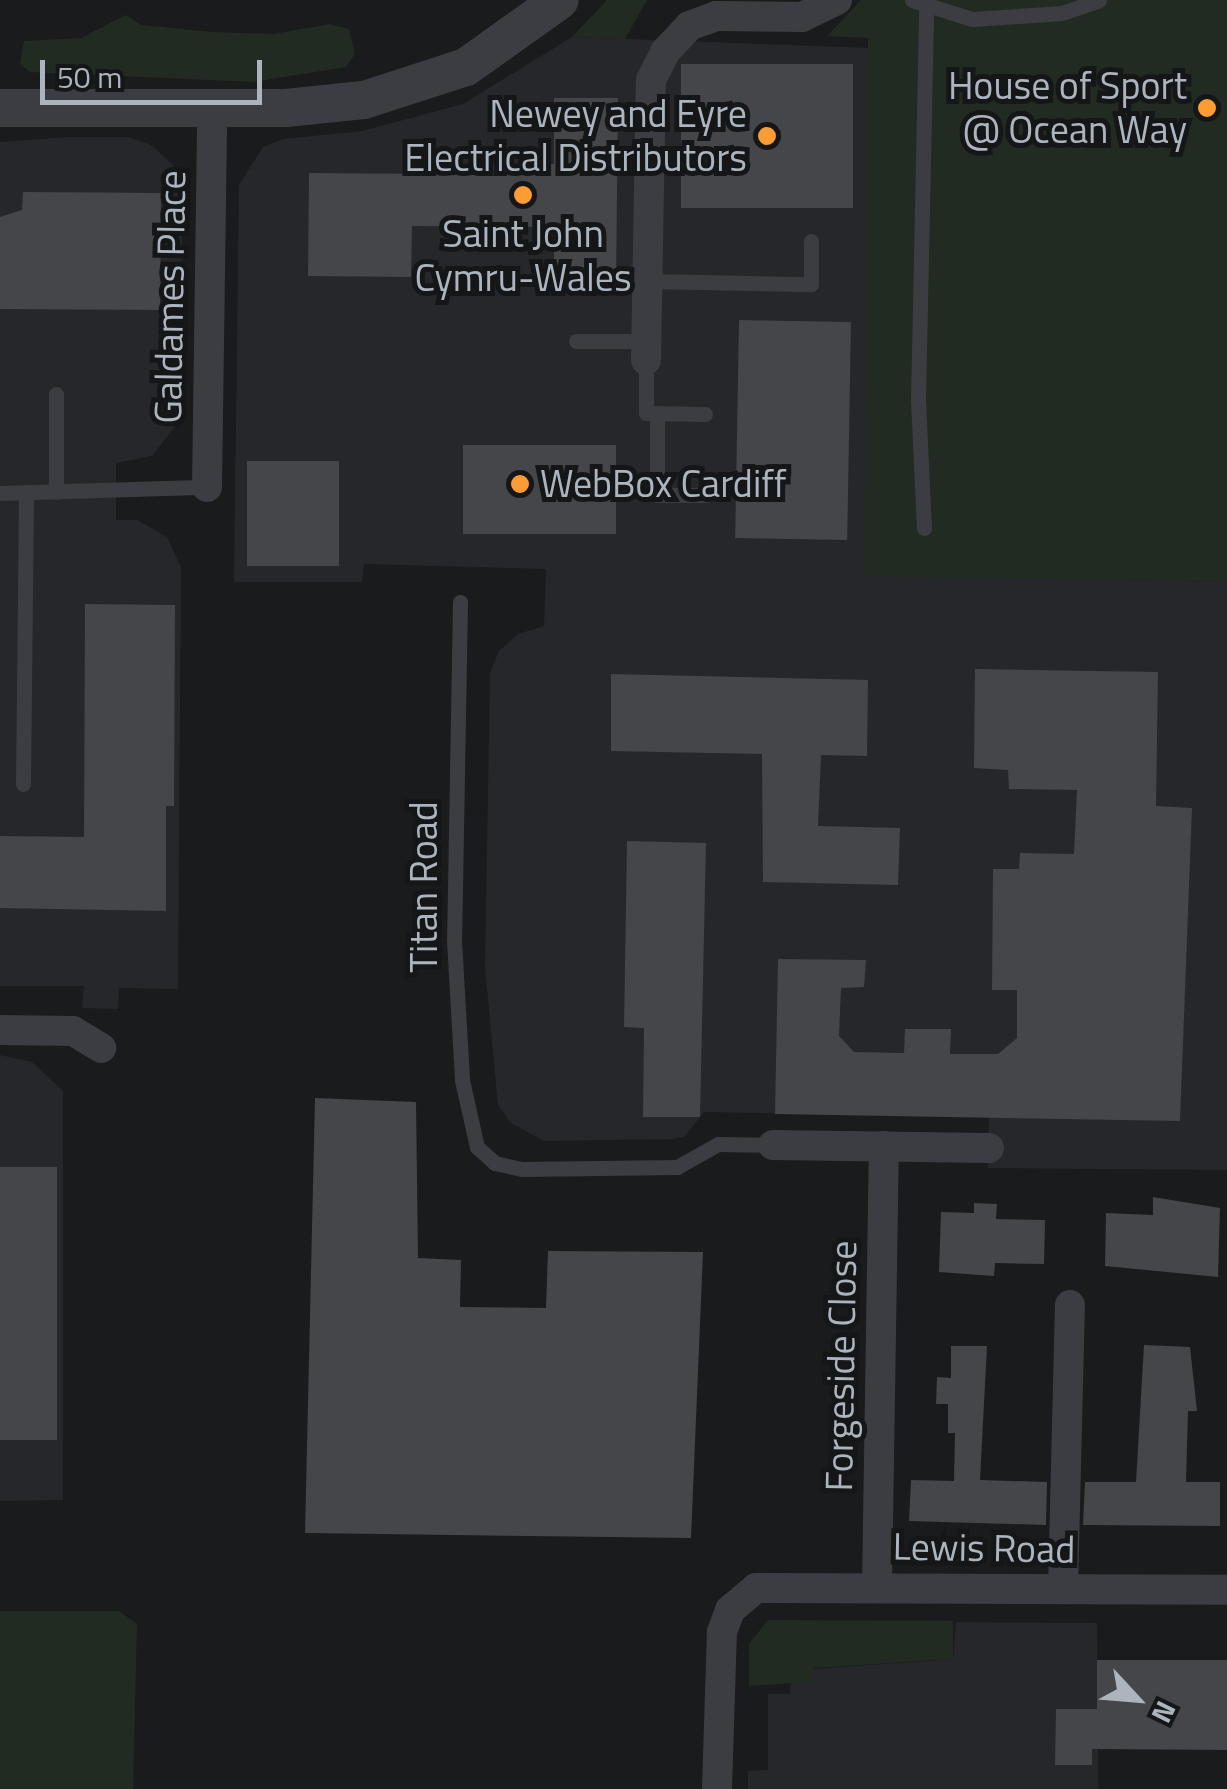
<!DOCTYPE html>
<html>
<head>
<meta charset="utf-8">
<style>
  body { margin:0 }
  #map { position:relative; width:1227px; height:1789px; overflow:hidden; background:#1a1b1d; font-family:"Titillium Web",sans-serif }
  div>[style] { position:absolute }
  [style*='--x'] { left:calc(var(--x)*1px); top:calc(var(--y)*1px); width:calc(var(--w)*1px); rotate:calc(var(--a)*1deg) }
  .built>* { inset:0; background:#26272a }
  .green>* { inset:0; background:#222b22 }
  .building>* { inset:0; background:#44464a; transform-origin:0 0 }
  .service>* { height:15px; margin:-7.5px; padding:0 7.5px; transform-origin:7.5px; border-radius:7.5px; background:#3b3d42 }
  .minor>* { height:30px; margin:-15px; padding:0 15px; transform-origin:15px; border-radius:15px; background:#3b3d42 }
  .tertiary>* { height:38px; margin:-19px; padding:0 19px; transform-origin:19px; border-radius:19px; background:#3b3d42 }
  .dots>* { width:28px; height:28px; translate:-50% -50%; box-sizing:border-box; border:5px solid #151618; border-radius:50% }
  span { translate:-50% -50%; white-space:nowrap; text-align:center; line-height:1.15; -webkit-text-stroke:10px #151618; paint-order:stroke }
  .poi-label { font-size:38px; color:#acb4bd }
  .right { translate:-100% -50%; text-align:right }
  .left { translate:0 -50%; text-align:left }
  .street-label { font-size:38px; color:#acb4bd }
  .north { position:absolute; left:1087px; top:1649px; width:100px; height:100px; -webkit-text-stroke:8px #151618; paint-order:stroke; rotate:116deg; font-size:28px; font-weight:700; line-height:40px; text-align:center; color:#acb4bd }
  .north::after { content:''; display:block; margin:auto; width:35px; height:45px; background:#acb4bd; clip-path:polygon(50% 0,100% 100%,50% 72%,0 100%) }
  .scale { position:absolute; left:40px; top:60px; width:222px; height:45px; box-sizing:border-box; border:5px solid #acb4bd; border-top:0; padding-left:12px; font-size:30px; line-height:35px; white-space:nowrap; color:#acb4bd; -webkit-text-stroke:8px #151618; paint-order:stroke }
</style>
</head>
<body>
<div id="map">
  <div class="built">
    <i style="clip-path:polygon(572px 37px,872px 48px,866px 575px,1227px 582px,1227px 1170px,988px 1168px,989px 1117px,704px 1112px,684px 1137px,672px 1139px,544px 1141px,511px 1123px,498px 1105px,485px 967px,490px 672px,499px 651px,518px 634px,544px 626px,546px 569px,364px 564px,362px 582px,234px 582px,239px 185px,263px 147px,283px 139px,362px 131px,463px 104px)"></i>
    <i style="clip-path:polygon(69px 137px,128px 137px,151px 145px,173px 165px,182px 195px,180px 420px,152px 456px,116px 463px,116px 520px,137px 520px,167px 537px,181px 567px,178px 989px,119px 988px,118px 1009px,82px 1008px,84px 986px,0 986px,0 142px)"></i>
    <i style="clip-path:polygon(0 1055px,32px 1062px,63px 1091px,63px 1500px,0 1501px)"></i>
    <i style="clip-path:polygon(956px 1622px,1097px 1623px,1098px 1789px,748px 1789px,748px 1771px,768px 1770px,768px 1694px,790px 1694px,791px 1681px,813px 1669px,953px 1659px)"></i>
  </div>
  <div class="green">
    <i style="clip-path:polygon(607px 0,647px 0,625px 39px,572px 37px)"></i>
    <i style="clip-path:polygon(861px 0,1227px 0,1227px 582px,865px 576px,868px 38px,827px 36px)"></i>
    <i style="clip-path:polygon(126px 15px,141px 25px,212px 32px,274px 34px,329px 24px,349px 29px,355px 54px,346px 67px,253px 82px,30px 72px,20px 64px,24px 41px,81px 38px)"></i>
    <i style="clip-path:polygon(0 1611px,119px 1611px,137px 1624px,133px 1789px,0 1789px)"></i>
    <i style="clip-path:polygon(768px 1620px,953px 1621px,953px 1659px,814px 1668px,813px 1682px,749px 1686px,749px 1644px)"></i>
  </div>
  <div class="building">
    <i style="left:681px;top:64px;width:172px;height:144px"></i>
    <i style="clip-path:polygon(554px 98px,618px 98px,616px 287px,554px 287px,554px 227px,412px 226px,411px 277px,308px 276px,309px 173px,430px 174px,430px 163px,554px 164px)"></i>
    <i style="clip-path:polygon(23px 192px,161px 193px,160px 310px,0 309px,0 217px,22px 210px)"></i>
    <i style="left:739px;top:320px;width:112px;height:218px;rotate:1deg"></i>
    <i style="left:463px;top:445px;width:153px;height:89px"></i>
    <i style="left:247px;top:461px;width:92px;height:105px"></i>
    <i style="clip-path:polygon(85px 604px,175px 605px,174px 806px,166px 806px,166px 911px,0 908px,0 836px,84px 837px)"></i>
    <i style="clip-path:polygon(975px 669px,1158px 672px,1156px 806px,1192px 808px,1180px 1121px,775px 1114px,778px 959px,866px 960px,864px 987px,841px 988px,839px 1036px,854px 1052px,904px 1053px,905px 1029px,951px 1029px,950px 1054px,998px 1054px,1017px 1038px,1017px 990px,992px 990px,993px 869px,1019px 869px,1020px 853px,1074px 854px,1077px 790px,1009px 789px,1008px 770px,974px 768px)"></i>
    <i style="clip-path:polygon(611px 674px,868px 680px,867px 756px,821px 755px,818px 826px,900px 828px,898px 885px,763px 882px,762px 754px,611px 751px)"></i>
    <i style="clip-path:polygon(627px 841px,706px 843px,700px 1117px,643px 1117px,644px 1028px,624px 1027px)"></i>
    <i style="clip-path:polygon(315px 1098px,416px 1102px,418px 1258px,461px 1260px,460px 1307px,546px 1308px,548px 1251px,703px 1252px,691px 1538px,305px 1533px)"></i>
    <i style="left:0;top:1167px;width:57px;height:273px"></i>
    <i style="clip-path:polygon(1153px 1197px,1220px 1208px,1218px 1277px,1105px 1266px,1106px 1213px,1153px 1215px)"></i>
    <i style="clip-path:polygon(974px 1203px,997px 1204px,996px 1219px,1045px 1220px,1044px 1264px,995px 1263px,994px 1276px,939px 1272px,941px 1212px,974px 1213px)"></i>
    <i style="clip-path:polygon(1144px 1345px,1190px 1347px,1197px 1411px,1188px 1411px,1186px 1482px,1220px 1482px,1220px 1526px,1083px 1525px,1085px 1482px,1136px 1482px)"></i>
    <i style="clip-path:polygon(951px 1346px,987px 1346px,980px 1480px,1047px 1482px,1046px 1525px,909px 1521px,911px 1480px,954px 1481px,955px 1433px,948px 1433px,948px 1404px,936px 1404px,937px 1377px,951px 1378px)"></i>
    <i style="clip-path:polygon(1097px 1660px,1227px 1660px,1227px 1750px,1092px 1749px,1092px 1765px,1055px 1765px,1056px 1709px,1097px 1709px)"></i>
  </div>
  <div class="service">
    <i style="--x:912;--y:0;--w:63;--a:17.6"></i>
    <i style="--x:972;--y:19;--w:90;--a:-3.8"></i>
    <i style="--x:1062;--y:13;--w:39;--a:-19"></i>
    <i style="--x:648;--y:281;--w:163;--a:1.1"></i>
    <i style="--x:811;--y:284;--w:43;--a:-90"></i>
    <i style="--x:576;--y:341;--w:71;--a:0"></i>
    <i style="--x:646;--y:360;--w:53;--a:90"></i>
    <i style="--x:646;--y:413;--w:59;--a:1"></i>
    <i style="--x:56;--y:394;--w:98;--a:90"></i>
    <i style="--x:657;--y:413;--w:82;--a:90"></i>
    <i style="--x:657;--y:495;--w:49;--a:0"></i>
    <i style="--x:0;--y:493;--w:207;--a:-1.7"></i>
    <i style="--x:924;--y:528;--w:128;--a:-92.7"></i>
    <i style="--x:918;--y:400;--w:393;--a:-88.8"></i>
    <i style="--x:460;--y:602;--w:338;--a:91"></i>
    <i style="--x:454;--y:940;--w:140;--a:86.7"></i>
    <i style="--x:462;--y:1080;--w:69;--a:77.4"></i>
    <i style="--x:477;--y:1147;--w:24;--a:42"></i>
    <i style="--x:495;--y:1163;--w:28;--a:13"></i>
    <i style="--x:522;--y:1169;--w:155;--a:-0.7"></i>
    <i style="--x:677;--y:1167;--w:47;--a:-29.3"></i>
    <i style="--x:718;--y:1144;--w:55;--a:1"></i>
    <i style="--x:23;--y:784;--w:291;--a:-89.4"></i>
  </div>
  <div class="minor">
    <i style="--x:646;--y:360;--w:280;--a:-89"></i>
    <i style="--x:651;--y:80;--w:31;--a:-63"></i>
    <i style="--x:665;--y:52;--w:35;--a:-47"></i>
    <i style="--x:689;--y:26;--w:29;--a:-20"></i>
    <i style="--x:716;--y:16;--w:86;--a:0.7"></i>
    <i style="--x:802;--y:17;--w:39;--a:-26"></i>
    <i style="--x:207;--y:487;--w:378;--a:-89.2"></i>
    <i style="--x:0;--y:1030;--w:73;--a:0.8"></i>
    <i style="--x:73;--y:1031;--w:33;--a:31"></i>
    <i style="--x:773;--y:1145;--w:216;--a:0.8"></i>
    <i style="--x:877;--y:1586;--w:440;--a:-89.1"></i>
    <i style="--x:1063;--y:1589;--w:284;--a:-88.6"></i>
    <i style="--x:717;--y:1789;--w:157;--a:-88.2"></i>
    <i style="--x:722;--y:1632;--w:23;--a:-70"></i>
    <i style="--x:730;--y:1610;--w:34;--a:-40"></i>
    <i style="--x:756;--y:1588;--w:471;--a:0.2"></i>
  </div>
  <div class="tertiary">
    <i style="--x:0;--y:108;--w:286;--a:0"></i>
    <i style="--x:286;--y:108;--w:78;--a:-5.9"></i>
    <i style="--x:364;--y:100;--w:107;--a:-17.9"></i>
    <i style="--x:466;--y:67;--w:115;--a:-35.5"></i>
  </div>
  <div class="dots">
    <i style="left:1207px;top:108px;background:#fb9c34"></i>
    <i style="left:767px;top:136px;background:#fb9c34"></i>
    <i style="left:523px;top:195px;background:#fb9c34"></i>
    <i style="left:520px;top:484px;background:#fb9c34"></i>
  </div>
  <div class="poi-label">
    <span class="right" style="left:1187px;top:108px">House of Sport<br>@ Ocean Way</span>
    <span class="right" style="left:747px;top:136px">Newey and Eyre<br>Electrical Distributors</span>
    <span style="left:523px;top:256px">Saint John<br>Cymru-Wales</span>
    <span class="left" style="left:540px;top:484px">WebBox Cardiff</span>
  </div>
  <div class="street-label">
    <span style="left:170px;top:297px;rotate:-89deg">Galdames Place</span>
    <span style="left:424px;top:887px;rotate:-90deg">Titan Road</span>
    <span style="left:841px;top:1366px;rotate:-89deg">Forgeside Close</span>
    <span style="left:984px;top:1548px;rotate:1deg">Lewis Road</span>
  </div>
  <div class="north">N</div>
  <div class="scale">50 m</div>
</div>
</body>
</html>
